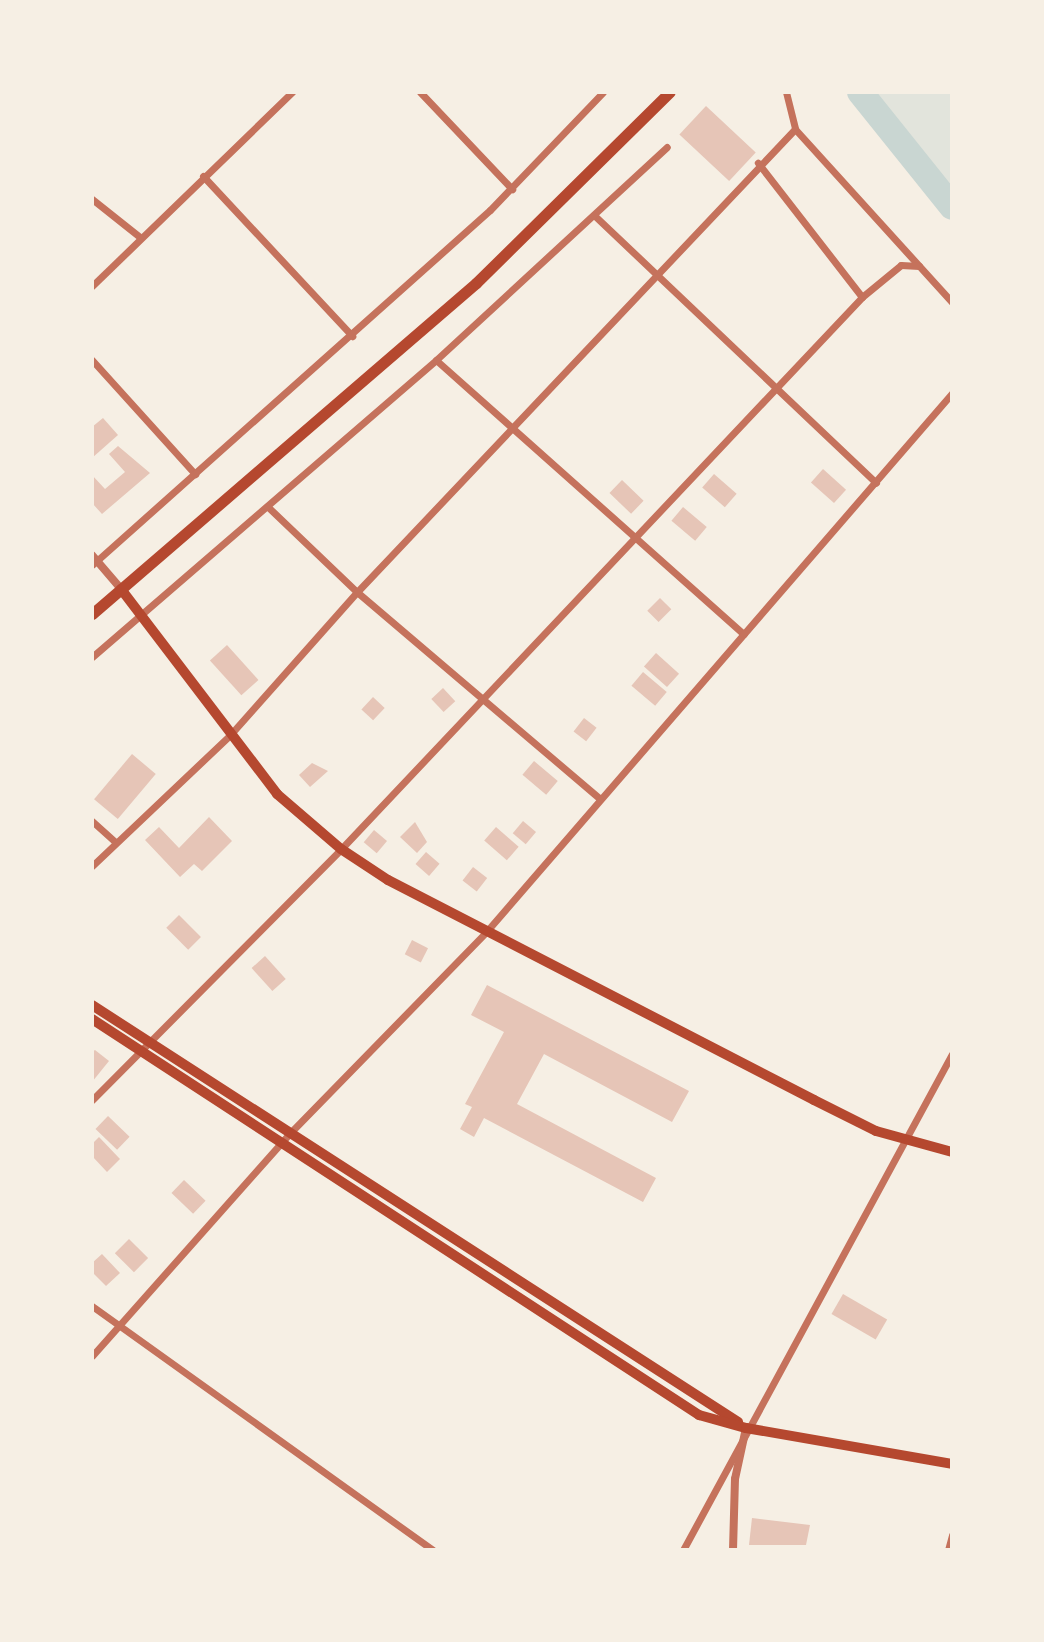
<!DOCTYPE html>
<html>
<head>
<meta charset="utf-8">
<style>
  body { margin:0 }
  #map { position:relative; width:1044px; height:1642px; overflow:hidden; background:#f6efe4; font-family:Helvetica,sans-serif }
  div>[style] { position:absolute }
  [style*='--x'] { left:calc(var(--x)*1px); top:calc(var(--y)*1px); width:calc(var(--w)*1px); rotate:calc(var(--a)*1deg) }
  .green>* { inset:0; background:#e2e4dc }
  .river>* { height:26px; margin:-13px; padding:0 13px; transform-origin:13px; border-radius:13px; background:#c9d6d2 }
  .building>* { inset:0; background:#e6c5b7; transform-origin:0 0 }
  .minor>* { height:7px; margin:-3.5px; padding:0 3.5px; transform-origin:3.5px; border-radius:3.5px; background:#c5725c }
  .tertiary>* { height:8px; margin:-4px; padding:0 4px; transform-origin:4px; border-radius:4px; background:#c5725c }
  .secondary>* { height:10px; margin:-5px; padding:0 5px; transform-origin:5px; border-radius:5px; background:#b5482f }
  .trunk>* { height:11px; margin:-5.5px; padding:0 5.5px; transform-origin:5.5px; border-radius:5.5px; background:#b5482f }
  span { translate:-50% -50%; white-space:nowrap; text-align:center; line-height:1.15; -webkit-text-stroke:8px #f6efe4; paint-order:stroke }
  .frame { position:absolute; inset:0; border:94px solid #f6efe4; pointer-events:none }
</style>
</head>
<body>
<div id="map">
  <div class="green">
    <i style="clip-path:polygon(860px 92px,952px 92px,952px 207px)"></i>
  </div>
  <div class="river">
    <i style="--x:860;--y:92;--w:147;--a:51.3"></i>
  </div>
  <div class="building">
    <i style="left:706px;top:106px;width:68px;height:39px;rotate:43deg"></i>
    <i style="clip-path:polygon(103px 418px,118px 435px,92px 458px,92px 427px)"></i>
    <i style="clip-path:polygon(118px 446px,150px 473px,102px 514px,92px 503px,92px 475px,105px 489px,125px 472px,109px 454px)"></i>
    <i style="left:823px;top:469px;width:31px;height:18px;rotate:42deg"></i>
    <i style="left:714px;top:474px;width:30px;height:18px;rotate:41deg"></i>
    <i style="left:622px;top:480px;width:30px;height:18px;rotate:44deg"></i>
    <i style="left:683px;top:507px;width:31px;height:18px;rotate:40deg"></i>
    <i style="left:660px;top:598px;width:16px;height:18px;rotate:45deg"></i>
    <i style="left:227px;top:645px;width:47px;height:23px;rotate:48deg"></i>
    <i style="left:656px;top:653px;width:31px;height:18px;rotate:42deg"></i>
    <i style="left:643px;top:672px;width:31px;height:18px;rotate:40deg"></i>
    <i style="left:443px;top:688px;width:18px;height:16px;rotate:47deg"></i>
    <i style="left:373px;top:697px;width:16px;height:17px;rotate:43deg"></i>
    <i style="left:584px;top:718px;width:16px;height:17px;rotate:38deg"></i>
    <i style="left:132px;top:754px;width:31px;height:59px;rotate:40deg"></i>
    <i style="left:534px;top:761px;width:31px;height:18px;rotate:40deg"></i>
    <i style="clip-path:polygon(312px 763px,328px 771px,310px 787px,299px 775px)"></i>
    <i style="clip-path:polygon(209px 817px,232px 841px,202px 871px,194px 864px,180px 877px,145px 840px,159px 827px,179px 848px)"></i>
    <i style="left:523px;top:821px;width:17px;height:16px;rotate:40deg"></i>
    <i style="clip-path:polygon(415px 822px,427px 842px,417px 853px,400px 837px)"></i>
    <i style="left:496px;top:827px;width:30px;height:18px;rotate:41deg"></i>
    <i style="left:374px;top:830px;width:17px;height:16px;rotate:40deg"></i>
    <i style="left:426px;top:852px;width:18px;height:16px;rotate:41deg"></i>
    <i style="left:473px;top:867px;width:18px;height:17px;rotate:38deg"></i>
    <i style="left:179px;top:915px;width:31px;height:18px;rotate:45deg"></i>
    <i style="left:412px;top:940px;width:18px;height:16px;rotate:27deg"></i>
    <i style="left:265px;top:956px;width:31px;height:18px;rotate:48deg"></i>
    <i style="clip-path:polygon(487px 985px,689px 1091px,672px 1122px,544px 1054px,517px 1104px,656px 1178px,643px 1202px,484px 1118px,474px 1137px,460px 1129px,472px 1107px,465px 1104px,504px 1032px,471px 1015px)"></i>
    <i style="clip-path:polygon(95px 1050px,109px 1061px,92px 1082px,92px 1052px)"></i>
    <i style="left:108px;top:1116px;width:30px;height:18px;rotate:44deg"></i>
    <i style="clip-path:polygon(99px 1137px,120px 1159px,107px 1172px,92px 1156px,92px 1144px)"></i>
    <i style="left:184px;top:1180px;width:30px;height:18px;rotate:44deg"></i>
    <i style="left:129px;top:1239px;width:27px;height:20px;rotate:45deg"></i>
    <i style="clip-path:polygon(102px 1254px,120px 1273px,106px 1286px,92px 1272px,92px 1263px)"></i>
    <i style="left:843px;top:1294px;width:51px;height:23px;rotate:30deg"></i>
    <i style="clip-path:polygon(752px 1518px,810px 1525px,806px 1545px,749px 1545px)"></i>
  </div>
  <div class="minor">
    <i style="--x:420;--y:92;--w:134;--a:46.5"></i>
    <i style="--x:786;--y:92;--w:38;--a:76"></i>
    <i style="--x:795;--y:129;--w:234;--a:47.8"></i>
    <i style="--x:203;--y:176;--w:219;--a:47"></i>
    <i style="--x:92;--y:199;--w:61;--a:38.4"></i>
    <i style="--x:596;--y:217;--w:386;--a:43.5"></i>
    <i style="--x:92;--y:286;--w:279;--a:-44.1"></i>
    <i style="--x:862;--y:297;--w:50;--a:-39.4"></i>
    <i style="--x:901;--y:265;--w:18;--a:3"></i>
    <i style="--x:92;--y:360;--w:154;--a:47.9"></i>
    <i style="--x:436;--y:360;--w:412;--a:41.7"></i>
    <i style="--x:268;--y:507;--w:123;--a:43.7"></i>
    <i style="--x:357;--y:592;--w:319;--a:40.4"></i>
    <i style="--x:92;--y:565;--w:533;--a:-41.73"></i>
    <i style="--x:490;--y:210;--w:163;--a:-46.2"></i>
    <i style="--x:92;--y:657;--w:454;--a:-40.8"></i>
    <i style="--x:436;--y:360;--w:314;--a:-42.7"></i>
    <i style="--x:92;--y:821;--w:31;--a:42"></i>
    <i style="--x:92;--y:866;--w:190;--a:-43.5"></i>
    <i style="--x:230;--y:735;--w:191;--a:-48.4"></i>
    <i style="--x:357;--y:592;--w:637;--a:-46.59"></i>
    <i style="--x:92;--y:1100;--w:354;--a:-45.2"></i>
    <i style="--x:341;--y:849;--w:759;--a:-46.65"></i>
    <i style="--x:862;--y:297;--w:170;--a:-127.8"></i>
    <i style="--x:92;--y:1306;--w:419;--a:35.6"></i>
    <i style="--x:92;--y:1356;--w:298;--a:-48.4"></i>
    <i style="--x:290;--y:1133;--w:281;--a:-45.7"></i>
    <i style="--x:486;--y:932;--w:713;--a:-49.15"></i>
    <i style="--x:683;--y:1550;--w:564;--a:-61.53"></i>
    <i style="--x:948;--y:1550;--w:16;--a:-75"></i>
  </div>
  <div class="tertiary">
    <i style="--x:92;--y:555;--w:45;--a:49.5"></i>
    <i style="--x:733;--y:1550;--w:71;--a:-88.4"></i>
    <i style="--x:735;--y:1479;--w:52;--a:-77.8"></i>
  </div>
  <div class="secondary">
    <i style="--x:121;--y:589;--w:258;--a:52.7"></i>
    <i style="--x:277;--y:794;--w:84;--a:40.7"></i>
    <i style="--x:341;--y:849;--w:56;--a:33.4"></i>
    <i style="--x:388;--y:880;--w:479;--a:27.3"></i>
    <i style="--x:814;--y:1100;--w:69;--a:26.6"></i>
    <i style="--x:876;--y:1131;--w:79;--a:15.4"></i>
    <i style="--x:92;--y:1005;--w:769;--a:32.84"></i>
    <i style="--x:92;--y:1019;--w:725;--a:33.12"></i>
    <i style="--x:699;--y:1415;--w:49;--a:15.5"></i>
    <i style="--x:746;--y:1428;--w:209;--a:9.9"></i>
  </div>
  <div class="trunk">
    <i style="--x:92;--y:614;--w:507;--a:-40.76"></i>
    <i style="--x:476;--y:283;--w:272;--a:-44.6"></i>
  </div>
  <div class="frame"></div>
</div>
</body>
</html>
